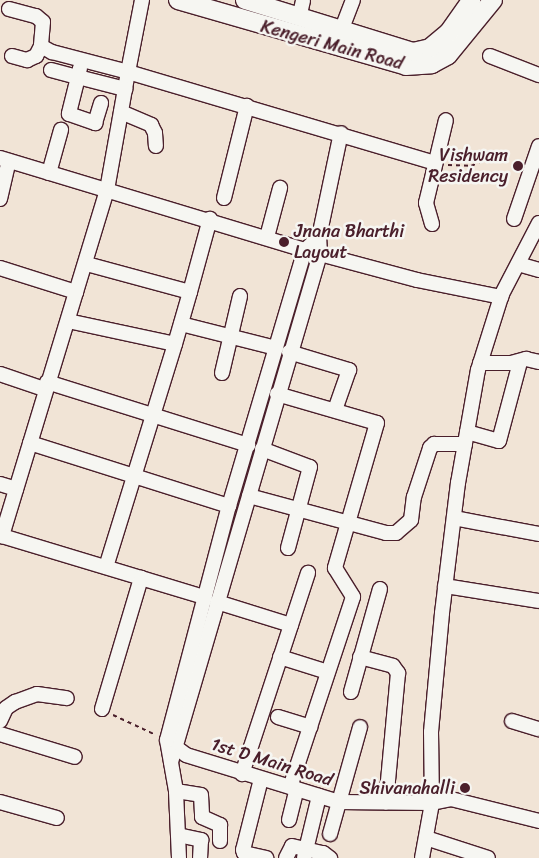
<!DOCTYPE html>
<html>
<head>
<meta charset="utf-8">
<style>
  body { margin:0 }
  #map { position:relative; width:539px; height:858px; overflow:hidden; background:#f1e4d6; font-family:Sriracha,sans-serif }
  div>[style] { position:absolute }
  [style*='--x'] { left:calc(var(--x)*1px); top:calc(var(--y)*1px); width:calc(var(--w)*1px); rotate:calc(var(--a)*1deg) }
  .path>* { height:2px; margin-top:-1px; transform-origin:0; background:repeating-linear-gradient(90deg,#4a1f2b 0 4px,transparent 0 8px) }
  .roads { filter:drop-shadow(1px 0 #4a1f2b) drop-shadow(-1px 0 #4a1f2b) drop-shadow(0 1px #4a1f2b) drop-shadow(0 -1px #4a1f2b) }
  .minor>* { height:14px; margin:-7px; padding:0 7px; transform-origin:7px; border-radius:7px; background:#f6f6f2 }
  .major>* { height:18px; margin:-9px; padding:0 9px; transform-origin:9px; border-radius:9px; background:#f6f6f2 }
  .dots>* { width:14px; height:14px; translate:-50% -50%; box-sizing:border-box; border:2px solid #f6f6f2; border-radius:50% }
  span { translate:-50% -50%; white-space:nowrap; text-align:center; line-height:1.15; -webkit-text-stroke:5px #f6f6f2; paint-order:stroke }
  .street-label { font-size:18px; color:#4a1f2b }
  .poi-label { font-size:18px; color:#4a1f2b }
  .right { translate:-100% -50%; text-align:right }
  .left { translate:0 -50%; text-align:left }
</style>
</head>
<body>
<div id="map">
  <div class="path">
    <i style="--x:448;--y:165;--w:23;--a:2"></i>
    <i style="--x:471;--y:166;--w:10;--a:-24"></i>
    <i style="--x:113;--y:715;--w:47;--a:24.9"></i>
  </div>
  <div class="roads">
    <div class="minor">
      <i style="--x:142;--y:0;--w:73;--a:101"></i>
      <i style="--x:128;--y:72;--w:320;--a:16.5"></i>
      <i style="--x:9;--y:9;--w:28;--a:15"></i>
      <i style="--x:36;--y:16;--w:9;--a:41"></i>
      <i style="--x:43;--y:22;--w:24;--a:95"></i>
      <i style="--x:41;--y:46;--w:13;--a:29"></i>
      <i style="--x:52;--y:52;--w:79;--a:14.7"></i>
      <i style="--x:128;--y:72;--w:120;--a:100.1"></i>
      <i style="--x:107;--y:190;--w:362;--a:106.9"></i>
      <i style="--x:2;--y:536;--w:145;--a:16.8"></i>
      <i style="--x:299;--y:18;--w:18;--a:-77"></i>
      <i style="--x:341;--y:31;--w:33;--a:-69"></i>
      <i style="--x:12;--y:56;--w:16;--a:15"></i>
      <i style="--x:27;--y:60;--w:10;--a:-24"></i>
      <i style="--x:36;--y:56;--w:11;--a:-63"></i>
      <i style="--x:490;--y:56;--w:53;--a:21.2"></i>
      <i style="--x:80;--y:68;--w:9;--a:103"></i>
      <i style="--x:78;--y:77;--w:49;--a:14.3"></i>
      <i style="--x:51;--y:70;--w:28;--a:15"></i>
      <i style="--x:78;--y:77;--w:38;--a:104"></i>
      <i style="--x:69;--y:114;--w:28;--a:19"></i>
      <i style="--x:95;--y:123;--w:21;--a:-73"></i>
      <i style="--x:121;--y:112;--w:33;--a:23"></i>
      <i style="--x:151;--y:125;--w:9;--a:63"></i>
      <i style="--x:155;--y:133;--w:13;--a:86"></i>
      <i style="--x:0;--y:158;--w:319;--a:16.8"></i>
      <i style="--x:305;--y:250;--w:116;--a:15"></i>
      <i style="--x:417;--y:280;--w:86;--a:11.4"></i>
      <i style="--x:49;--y:173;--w:45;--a:-74.4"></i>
      <i style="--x:224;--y:198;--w:95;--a:-76"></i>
      <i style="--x:0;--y:199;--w:39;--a:-77"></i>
      <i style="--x:514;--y:219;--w:77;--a:-71.1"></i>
      <i style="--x:432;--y:224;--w:22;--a:-106"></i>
      <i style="--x:426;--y:203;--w:85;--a:-76.5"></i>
      <i style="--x:267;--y:237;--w:51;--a:-75.1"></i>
      <i style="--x:518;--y:264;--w:22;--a:16"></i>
      <i style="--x:0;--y:268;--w:80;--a:17.5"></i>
      <i style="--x:190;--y:292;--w:76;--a:-74.7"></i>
      <i style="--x:68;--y:321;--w:109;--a:12.1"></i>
      <i style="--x:175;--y:344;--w:54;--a:-73.9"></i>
      <i style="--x:190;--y:292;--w:108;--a:-164.9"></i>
      <i style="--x:181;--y:324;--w:98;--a:14.2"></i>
      <i style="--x:289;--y:352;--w:63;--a:16.7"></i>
      <i style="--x:349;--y:370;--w:42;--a:109.3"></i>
      <i style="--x:480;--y:363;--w:31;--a:0"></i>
      <i style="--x:511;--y:363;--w:16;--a:-15"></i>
      <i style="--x:526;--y:359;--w:13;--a:13"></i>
      <i style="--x:222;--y:373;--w:79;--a:-76.8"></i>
      <i style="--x:0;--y:374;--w:46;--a:18.8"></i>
      <i style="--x:47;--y:382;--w:211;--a:17.4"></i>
      <i style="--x:277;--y:394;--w:104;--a:16.2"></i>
      <i style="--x:377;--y:423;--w:151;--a:106.2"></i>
      <i style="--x:335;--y:568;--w:34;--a:58"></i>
      <i style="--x:353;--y:597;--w:200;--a:108.3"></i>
      <i style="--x:467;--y:432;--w:33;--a:16"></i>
      <i style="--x:499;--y:441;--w:82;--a:-75.1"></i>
      <i style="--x:30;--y:443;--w:209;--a:17.6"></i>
      <i style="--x:262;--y:449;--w:51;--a:20.6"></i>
      <i style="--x:310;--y:467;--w:84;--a:105.2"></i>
      <i style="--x:0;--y:484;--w:17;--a:17"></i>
      <i style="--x:249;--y:496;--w:142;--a:15.1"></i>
      <i style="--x:386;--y:533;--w:10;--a:0"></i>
      <i style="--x:396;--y:533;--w:20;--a:-41"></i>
      <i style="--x:411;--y:520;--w:23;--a:-83"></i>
      <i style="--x:414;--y:497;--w:52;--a:-71.9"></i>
      <i style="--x:430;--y:448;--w:6;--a:-45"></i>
      <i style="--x:434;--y:444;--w:31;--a:0"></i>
      <i style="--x:454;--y:518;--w:86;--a:10.7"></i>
      <i style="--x:106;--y:567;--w:233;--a:-72.8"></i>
      <i style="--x:445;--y:586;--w:95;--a:9.1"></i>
      <i style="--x:217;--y:602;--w:77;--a:17.3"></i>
      <i style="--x:291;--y:625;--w:157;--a:108.2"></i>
      <i style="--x:291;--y:625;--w:55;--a:-71.9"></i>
      <i style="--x:280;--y:657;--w:50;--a:17.4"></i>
      <i style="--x:360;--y:657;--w:34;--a:15"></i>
      <i style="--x:393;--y:666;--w:9;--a:54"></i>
      <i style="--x:398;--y:673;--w:130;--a:95.3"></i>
      <i style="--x:351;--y:692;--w:107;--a:-74.3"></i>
      <i style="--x:102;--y:709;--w:137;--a:-73.4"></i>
      <i style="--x:141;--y:578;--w:66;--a:16.8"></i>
      <i style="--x:278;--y:717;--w:34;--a:17"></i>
      <i style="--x:0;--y:721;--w:14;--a:-65"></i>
      <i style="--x:6;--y:708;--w:11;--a:-34"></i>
      <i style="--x:15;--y:702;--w:23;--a:-20"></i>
      <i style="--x:37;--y:694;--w:30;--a:8"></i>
      <i style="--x:512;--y:721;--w:28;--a:17"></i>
      <i style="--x:0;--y:734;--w:78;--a:17"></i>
      <i style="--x:169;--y:742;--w:21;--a:37"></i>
      <i style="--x:186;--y:755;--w:160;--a:17.1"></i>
      <i style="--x:339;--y:802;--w:93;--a:0.6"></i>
      <i style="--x:432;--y:803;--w:19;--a:-12"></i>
      <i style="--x:451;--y:799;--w:91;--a:14"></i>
      <i style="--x:171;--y:762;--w:529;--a:-73.65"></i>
      <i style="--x:320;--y:254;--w:17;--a:-93"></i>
      <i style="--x:319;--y:237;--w:106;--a:-78.1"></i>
      <i style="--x:261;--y:779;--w:73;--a:104.2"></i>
      <i style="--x:243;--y:850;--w:3;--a:72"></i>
      <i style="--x:244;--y:853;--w:23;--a:13"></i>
      <i style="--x:176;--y:791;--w:25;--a:9"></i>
      <i style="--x:201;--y:795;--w:22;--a:87"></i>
      <i style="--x:202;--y:817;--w:20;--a:24"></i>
      <i style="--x:220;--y:825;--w:16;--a:90"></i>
      <i style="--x:0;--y:802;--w:59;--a:15.7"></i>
      <i style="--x:289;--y:820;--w:32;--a:-76"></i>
      <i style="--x:330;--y:834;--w:111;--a:-74.3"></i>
      <i style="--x:178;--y:835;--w:24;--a:12"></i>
      <i style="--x:201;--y:840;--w:18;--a:93"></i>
      <i style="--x:426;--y:838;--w:65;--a:17.9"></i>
      <i style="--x:179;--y:858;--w:67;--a:-92.6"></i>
      <i style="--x:176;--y:791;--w:52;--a:-100"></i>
      <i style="--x:167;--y:740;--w:242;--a:-75.2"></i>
      <i style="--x:229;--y:506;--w:267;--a:-73.5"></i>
      <i style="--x:305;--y:250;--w:19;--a:-43"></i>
      <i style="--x:286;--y:858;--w:13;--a:-63"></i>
      <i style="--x:292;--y:846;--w:32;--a:13"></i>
      <i style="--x:323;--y:853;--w:9;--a:36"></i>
      <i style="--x:304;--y:858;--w:64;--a:-76.4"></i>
      <i style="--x:422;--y:858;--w:56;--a:-79.7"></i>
      <i style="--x:432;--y:803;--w:71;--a:-90.8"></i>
      <i style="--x:431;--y:732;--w:120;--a:-84.7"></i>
      <i style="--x:442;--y:613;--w:131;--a:-83"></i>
      <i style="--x:458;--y:483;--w:115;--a:-80"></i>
      <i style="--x:478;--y:370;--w:80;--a:-72.5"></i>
      <i style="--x:502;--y:294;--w:80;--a:-62.5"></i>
    </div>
    <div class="major">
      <i style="--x:178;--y:0;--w:237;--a:16.1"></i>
      <i style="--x:406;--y:66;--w:26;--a:-4"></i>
      <i style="--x:432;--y:64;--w:18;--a:-29"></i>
      <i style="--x:448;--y:55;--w:71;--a:-50.7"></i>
      <i style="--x:245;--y:0;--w:176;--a:17.2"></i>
      <i style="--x:413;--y:52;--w:17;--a:-13"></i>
      <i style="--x:430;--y:48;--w:25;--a:-40"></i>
      <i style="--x:449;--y:32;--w:39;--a:-55"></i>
    </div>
  </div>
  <div class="dots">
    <i style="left:518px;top:166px;background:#4a1f2b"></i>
    <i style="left:284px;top:242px;background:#4a1f2b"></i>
    <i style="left:465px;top:788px;background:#4a1f2b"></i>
  </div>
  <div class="street-label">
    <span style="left:332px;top:45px;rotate:15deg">Kengeri Main Road</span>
    <span style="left:272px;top:762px;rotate:17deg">1st D Main Road</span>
  </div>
  <div class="poi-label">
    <span class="right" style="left:508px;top:166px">Vishwam<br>Residency</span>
    <span class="left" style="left:294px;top:242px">Jnana Bharthi<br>Layout</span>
    <span class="right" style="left:455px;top:788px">Shivanahalli</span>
  </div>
</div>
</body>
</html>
